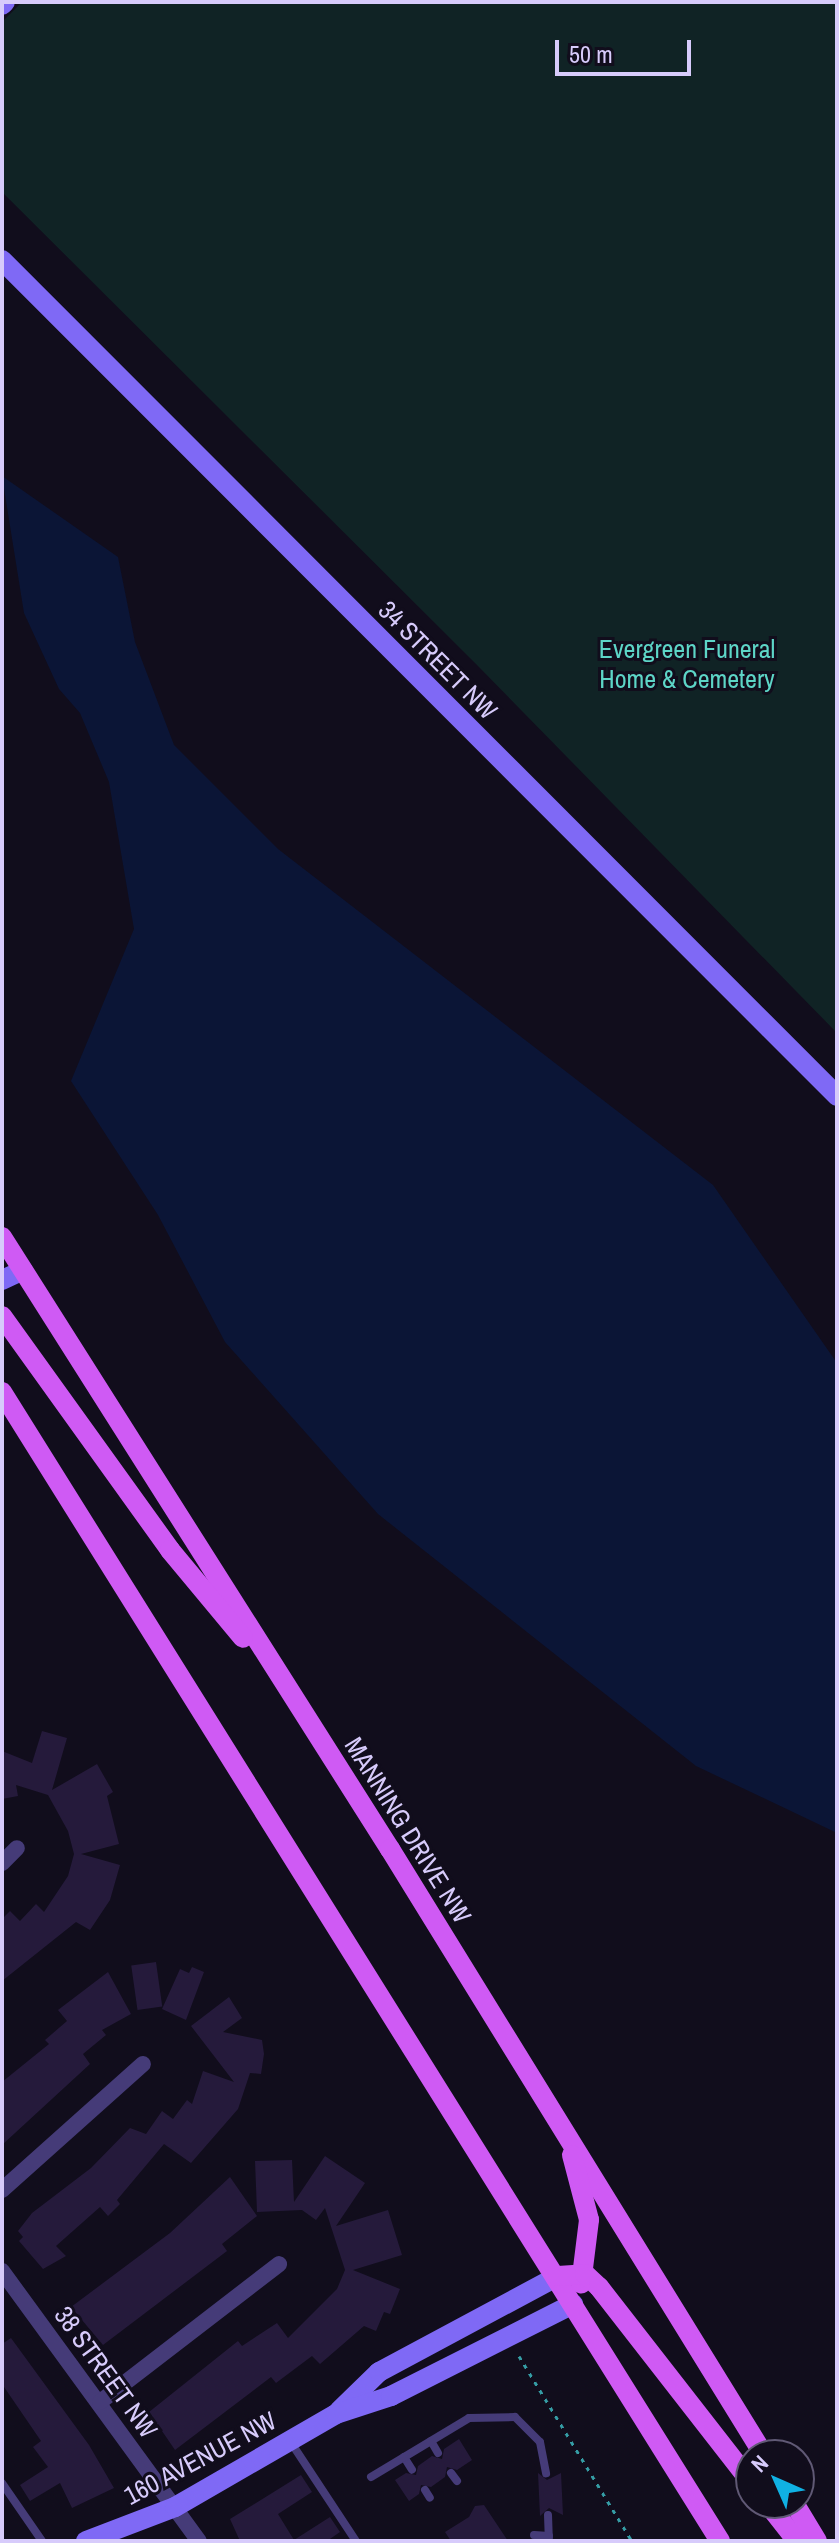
<!DOCTYPE html>
<html>
<head>
<meta charset="utf-8">
<style>
  body { margin:0 }
  #map { position:relative; width:839px; height:2543px; overflow:hidden; background:#110d1c; font-family:"Archivo Narrow",sans-serif }
  div>[style] { position:absolute }
  [style*='--x'] { left:calc(var(--x)*1px); top:calc(var(--y)*1px); width:calc(var(--w)*1px); rotate:calc(var(--a)*1deg) }
  .green>* { inset:0; background:#102325 }
  .water>* { inset:0; background:#0b1536 }
  .building>* { inset:0; background:#251a3b; transform-origin:0 0 }
  .path>* { height:3px; margin-top:-1.5px; transform-origin:0; background:repeating-linear-gradient(90deg,#359da5 0 4px,transparent 0 10px) }
  .lane>* { height:8px; margin:-4px; padding:0 4px; transform-origin:4px; border-radius:4px; background:#453b78 }
  .street>* { height:16px; margin:-8px; padding:0 8px; transform-origin:8px; border-radius:8px; background:#453b78 }
  .secondary>* { height:20px; margin:-10px; padding:0 10px; transform-origin:10px; border-radius:10px; background:#7f69f5 }
  .primary>* { height:20px; margin:-10px; padding:0 10px; transform-origin:10px; border-radius:10px; background:#cf5af4 }
  span { translate:-50% -50%; white-space:nowrap; text-align:center; line-height:1.15; -webkit-text-stroke:6px #110d1c; paint-order:stroke }
  .park-label { font-size:26px; color:#5dd5c7 }
  .street-label { font-size:26px; color:#d7cbfb }
  .frame { position:absolute; inset:0; border:4px solid #d7cbfb; pointer-events:none }
  .north { position:absolute; left:735px; top:2439px; width:80px; height:80px; box-sizing:border-box; background:#110d1c; border:2px solid #605975; border-radius:50%; rotate:315deg; font-size:22px; font-weight:700; line-height:32px; text-align:center; color:#d7cbfb }
  .north::after { content:''; display:block; margin:auto; width:28px; height:36px; background:#10b1e3; clip-path:polygon(50% 0,100% 100%,50% 72%,0 100%) }
  .scale { position:absolute; left:555px; top:40px; width:136px; height:36px; box-sizing:border-box; border:4px solid #d7cbfb; border-top:0; padding-left:10px; font-size:24px; line-height:28px; white-space:nowrap; color:#d7cbfb; -webkit-text-stroke:6px #110d1c; paint-order:stroke }
</style>
</head>
<body>
<div id="map">
  <div class="green">
    <i style="clip-path:polygon(22px 2px,837px 2px,837px 1033px,476px 664px,2px 192px,2px 22px)"></i>
  </div>
  <div class="water">
    <i style="clip-path:polygon(2px 476px,118px 557px,135px 642px,174px 745px,278px 849px,713px 1185px,837px 1363px,837px 1833px,696px 1766px,378px 1514px,225px 1342px,158px 1215px,71px 1081px,134px 929px,109px 782px,80px 713px,59px 689px,24px 613px)"></i>
  </div>
  <div class="building">
    <i style="clip-path:polygon(42px 1731px,67px 1738px,52px 1790px,97px 1764px,113px 1792px,107px 1796px,119px 1844px,81px 1854px,120px 1865px,110px 1900px,90px 1930px,76px 1922px,2px 1981px,2px 1919px,10px 1911px,20px 1921px,36px 1904px,44px 1912px,68px 1876px,74px 1854px,68px 1831px,48px 1795px,16px 1785px,18px 1796px,2px 1799px,2px 1751px,32px 1763px)"></i>
    <i style="left:156px;top:1962px;width:45px;height:25px;rotate:82deg"></i>
    <i style="clip-path:polygon(192px 1967px,204px 1972px,186px 2020px,162px 2009px,180px 1969px,189px 1973px)"></i>
    <i style="clip-path:polygon(108px 1972px,131px 2014px,102px 2030px,106px 2035px,83px 2054px,90px 2064px,2px 2145px,2px 2082px,49px 2044px,45px 2040px,67px 2021px,58px 2010px)"></i>
    <i style="clip-path:polygon(229px 1997px,242px 2018px,223px 2032px,262px 2040px,264px 2054px,261px 2074px,250px 2073px,238px 2109px,191px 2163px,164px 2144px,117px 2200px,120px 2204px,108px 2216px,100px 2207px,56px 2246px,66px 2256px,43px 2269px,19px 2241px,23px 2237px,18px 2231px,32px 2213px,91px 2168px,130px 2128px,146px 2134px,162px 2111px,173px 2119px,187px 2100px,192px 2104px,203px 2071px,234px 2082px,191px 2026px)"></i>
    <i style="clip-path:polygon(325px 2156px,365px 2183px,336px 2226px,388px 2210px,402px 2255px,353px 2270px,400px 2289px,390px 2314px,384px 2312px,376px 2331px,364px 2326px,320px 2364px,312px 2356px,276px 2383px,271px 2377px,175px 2450px,149px 2412px,238px 2341px,242px 2346px,277px 2323px,288px 2338px,337px 2289px,345px 2270px,325px 2208px,316px 2220px,302px 2210px,257px 2212px,255px 2161px,292px 2160px,294px 2202px)"></i>
    <i style="clip-path:polygon(230px 2177px,257px 2216px,222px 2244px,227px 2251px,103px 2345px,71px 2307px,170px 2233px)"></i>
    <i style="clip-path:polygon(11px 2338px,89px 2445px,114px 2488px,72px 2508px,60px 2483px,30px 2501px,20px 2485px,48px 2467px,33px 2447px,41px 2441px,2px 2384px,2px 2344px)"></i>
    <i style="clip-path:polygon(459px 2439px,472px 2460px,457px 2470px,447px 2467px,445px 2477px,431px 2487px,421px 2485px,419px 2494px,409px 2501px,395px 2480px,406px 2473px,416px 2475px,418px 2466px,432px 2456px,442px 2459px,444px 2449px)"></i>
    <i style="clip-path:polygon(538px 2473px,547px 2480px,561px 2473px,563px 2515px,549px 2508px,540px 2516px)"></i>
    <i style="clip-path:polygon(301px 2475px,312px 2492px,278px 2514px,294px 2540px,330px 2517px,340px 2532px,327px 2541px,240px 2541px,230px 2519px)"></i>
    <i style="clip-path:polygon(484px 2505px,508px 2541px,451px 2541px,445px 2532px,469px 2517px,475px 2506px)"></i>
  </div>
  <div class="path">
    <i style="--x:519;--y:2356;--w:217;--a:58.6"></i>
  </div>
  <div class="lane">
    <i style="--x:290;--y:2441;--w:120;--a:56.6"></i>
    <i style="--x:431;--y:2441;--w:14;--a:60"></i>
    <i style="--x:404;--y:2457;--w:15;--a:58"></i>
    <i style="--x:451;--y:2473;--w:10;--a:53"></i>
    <i style="--x:371;--y:2477;--w:114;--a:-31"></i>
    <i style="--x:469;--y:2418;--w:46;--a:-1.2"></i>
    <i style="--x:515;--y:2417;--w:35;--a:45"></i>
    <i style="--x:540;--y:2442;--w:32;--a:79"></i>
    <i style="--x:2;--y:2483;--w:70;--a:55.4"></i>
    <i style="--x:425;--y:2490;--w:9;--a:58"></i>
    <i style="--x:548;--y:2515;--w:26;--a:88"></i>
    <i style="--x:534;--y:2535;--w:15;--a:4"></i>
  </div>
  <div class="street">
    <i style="--x:2;--y:1863;--w:21;--a:-45"></i>
    <i style="--x:2;--y:2190;--w:189;--a:-41.8"></i>
    <i style="--x:2;--y:2271;--w:334;--a:53.9"></i>
    <i style="--x:100;--y:2402;--w:226;--a:-37.6"></i>
  </div>
  <div class="secondary">
    <i style="--x:2;--y:5;--w:4;--a:-45"></i>
    <i style="--x:2;--y:260;--w:1182;--a:45.03"></i>
    <i style="--x:2;--y:1280;--w:23;--a:-25"></i>
    <i style="--x:339;--y:2411;--w:56;--a:-44.3"></i>
    <i style="--x:379;--y:2372;--w:203;--a:-28.2"></i>
    <i style="--x:86;--y:2541;--w:95;--a:-20.9"></i>
    <i style="--x:175;--y:2507;--w:186;--a:-30"></i>
    <i style="--x:336;--y:2414;--w:58;--a:-18.1"></i>
    <i style="--x:391;--y:2396;--w:204;--a:-26.8"></i>
  </div>
  <div class="primary">
    <i style="--x:2;--y:1237;--w:725;--a:57.63"></i>
    <i style="--x:390;--y:1849;--w:712;--a:58.32"></i>
    <i style="--x:2;--y:1316;--w:288;--a:54.3"></i>
    <i style="--x:170;--y:1550;--w:114;--a:50.3"></i>
    <i style="--x:2;--y:1392;--w:1355;--a:58"></i>
    <i style="--x:572;--y:2155;--w:67;--a:75.3"></i>
    <i style="--x:589;--y:2220;--w:64;--a:97.1"></i>
    <i style="--x:558;--y:2276;--w:27;--a:-4"></i>
    <i style="--x:585;--y:2274;--w:19;--a:43"></i>
    <i style="--x:599;--y:2287;--w:247;--a:52.1"></i>
    <i style="--x:767;--y:2503;--w:48;--a:51.7"></i>
    <i style="--x:794;--y:2503;--w:44;--a:58.8"></i>
  </div>
  <div class="park-label">
    <span style="left:687px;top:664px">Evergreen Funeral<br>Home &amp; Cemetery</span>
  </div>
  <div class="street-label">
    <span style="left:438px;top:660px;rotate:45deg">34 STREET NW</span>
    <span style="left:408px;top:1830px;rotate:58deg">MANNING DRIVE NW</span>
    <span style="left:106px;top:2372px;rotate:54deg">38 STREET NW</span>
    <span style="left:200px;top:2458px;rotate:-28deg">160 AVENUE NW</span>
  </div>
  <div class="frame"></div>
  <div class="north">N</div>
  <div class="scale">50 m</div>
</div>
</body>
</html>
